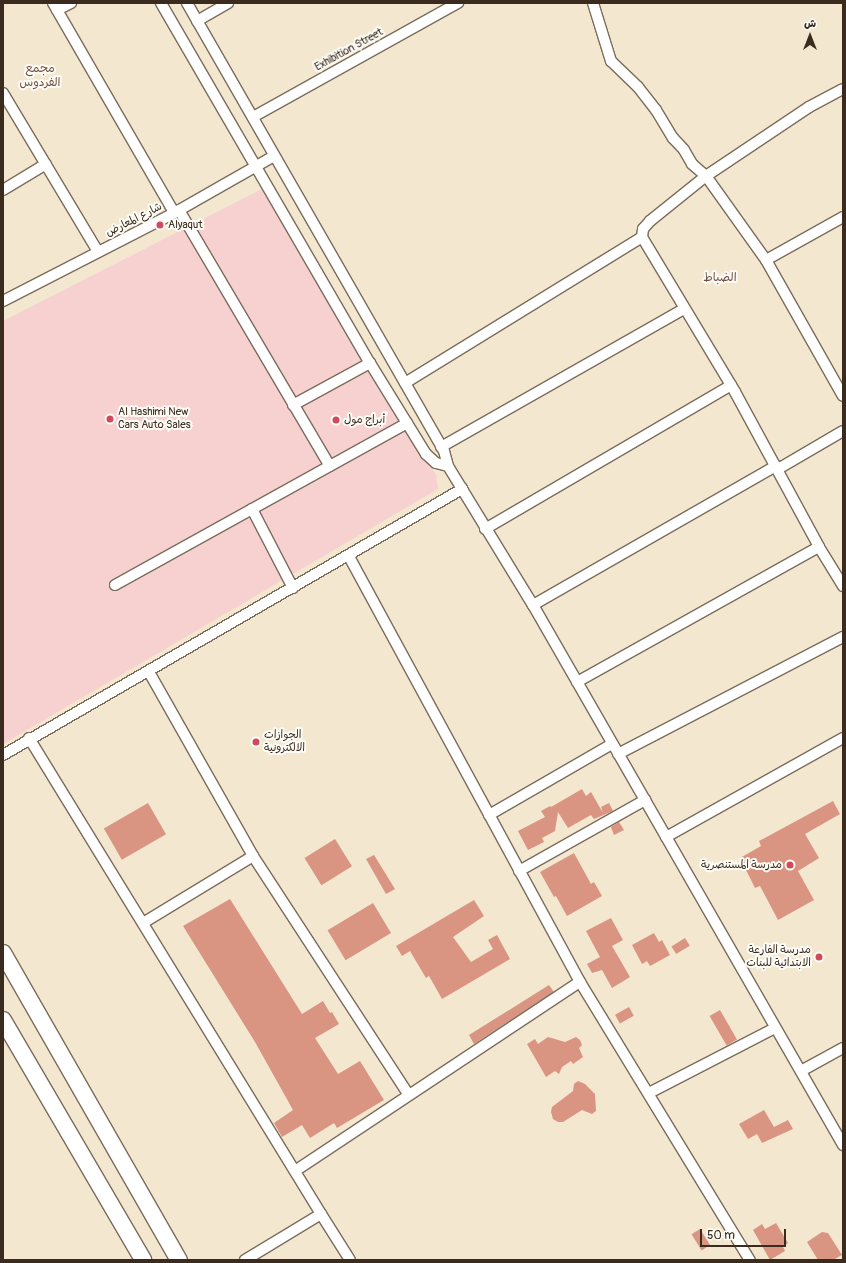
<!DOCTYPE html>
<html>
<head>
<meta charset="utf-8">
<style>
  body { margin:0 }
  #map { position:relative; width:846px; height:1263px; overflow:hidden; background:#f3e7cf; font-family:Pangolin,"Playpen Sans Arabic",sans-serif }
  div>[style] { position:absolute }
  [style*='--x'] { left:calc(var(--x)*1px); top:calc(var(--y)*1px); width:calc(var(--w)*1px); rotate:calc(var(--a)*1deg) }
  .built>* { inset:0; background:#f7d0d0 }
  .building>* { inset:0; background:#da9482; transform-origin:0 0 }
  .roads { filter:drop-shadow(1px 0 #7b6c5c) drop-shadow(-1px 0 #7b6c5c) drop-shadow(0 1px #7b6c5c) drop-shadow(0 -1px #7b6c5c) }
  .minor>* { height:10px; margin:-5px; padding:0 5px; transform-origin:5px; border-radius:5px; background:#fff }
  .primary>* { height:16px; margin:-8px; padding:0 8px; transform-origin:8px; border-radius:8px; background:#fff }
  .dots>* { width:11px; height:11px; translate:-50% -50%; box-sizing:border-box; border:2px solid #fdfcf7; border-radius:50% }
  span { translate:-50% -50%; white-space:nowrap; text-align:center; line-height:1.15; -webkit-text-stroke:4px #fdfcf7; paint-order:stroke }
  .street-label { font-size:11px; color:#3b2a1e }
  .poi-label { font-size:11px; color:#3b2a1e }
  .left { translate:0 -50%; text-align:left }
  .right { translate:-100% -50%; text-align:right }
  .neighbourhood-label { font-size:12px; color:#734f41 }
  .frame { position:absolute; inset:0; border:4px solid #3b2a1e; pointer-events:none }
  .north { position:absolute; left:790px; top:16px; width:40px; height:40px; -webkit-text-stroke:3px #fdfcf7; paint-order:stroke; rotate:0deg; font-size:11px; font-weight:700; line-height:16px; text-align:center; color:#3b2a1e }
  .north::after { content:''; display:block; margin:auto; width:14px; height:18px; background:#3b2a1e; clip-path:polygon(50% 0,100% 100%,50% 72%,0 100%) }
  .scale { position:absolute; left:700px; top:1229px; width:86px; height:18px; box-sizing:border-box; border:2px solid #3b2a1e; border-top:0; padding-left:5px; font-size:12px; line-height:14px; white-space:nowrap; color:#3b2a1e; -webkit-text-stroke:3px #fdfcf7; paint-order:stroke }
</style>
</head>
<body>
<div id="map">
  <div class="built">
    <i style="clip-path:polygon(262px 189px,436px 475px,438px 489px,3px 744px,3px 321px)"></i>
  </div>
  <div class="building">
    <i style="clip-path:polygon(582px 789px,586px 796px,591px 792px,603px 813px,601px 807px,609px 803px,613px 811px,594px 819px,591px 815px,568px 828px,558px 812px,555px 831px,542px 838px,544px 842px,528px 850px,518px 831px,545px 817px,541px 811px,550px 806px,551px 807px)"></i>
    <i style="clip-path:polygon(833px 801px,840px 814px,805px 834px,819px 858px,798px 871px,814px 900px,778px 920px,760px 886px,755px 888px,740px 858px,761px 846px,759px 841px)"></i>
    <i style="left:148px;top:803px;width:36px;height:51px;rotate:60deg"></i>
    <i style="clip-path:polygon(619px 822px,624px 830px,614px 835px,611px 827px)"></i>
    <i style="left:335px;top:839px;width:32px;height:36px;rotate:58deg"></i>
    <i style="clip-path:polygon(574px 853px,591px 884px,594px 882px,602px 896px,567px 916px,556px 896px,554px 897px,540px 872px)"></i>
    <i style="clip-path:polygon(374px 855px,395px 889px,386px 894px,366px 859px)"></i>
    <i style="clip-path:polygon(230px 899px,302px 1014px,323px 1001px,330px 1013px,332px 1012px,339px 1024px,315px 1038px,338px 1074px,360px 1061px,384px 1100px,337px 1128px,334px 1123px,310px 1138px,302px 1125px,282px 1137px,274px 1123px,293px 1110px,255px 1042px,183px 926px)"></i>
    <i style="clip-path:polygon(474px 900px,484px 916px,453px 937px,471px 962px,493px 949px,488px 940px,497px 935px,510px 959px,442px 999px,429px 976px,426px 978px,410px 951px,402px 956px,396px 946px)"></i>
    <i style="left:373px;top:903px;width:35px;height:53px;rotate:59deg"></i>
    <i style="clip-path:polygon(611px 918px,623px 940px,612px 946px,630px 977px,612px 988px,602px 970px,592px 973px,587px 964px,600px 957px,586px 931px)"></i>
    <i style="clip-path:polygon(654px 933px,659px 942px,662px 940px,670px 955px,650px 966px,647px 961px,642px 964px,632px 945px)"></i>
    <i style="left:685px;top:938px;width:9px;height:16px;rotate:58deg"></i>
    <i style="clip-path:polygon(549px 985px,554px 992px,474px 1044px,469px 1035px)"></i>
    <i style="left:629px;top:1007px;width:10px;height:16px;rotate:61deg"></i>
    <i style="left:720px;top:1010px;width:34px;height:12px;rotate:60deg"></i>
    <i style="clip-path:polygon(548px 1037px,565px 1042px,576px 1037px,580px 1040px,582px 1045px,579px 1048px,583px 1057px,573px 1064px,571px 1061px,562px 1067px,559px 1074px,555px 1071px,546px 1077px,527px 1044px,535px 1039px,538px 1044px)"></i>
    <i style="clip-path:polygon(578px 1081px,585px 1084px,595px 1094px,596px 1111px,592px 1114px,582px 1110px,563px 1122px,558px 1122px,553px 1119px,551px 1112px,552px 1107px,573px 1091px,574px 1084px)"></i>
    <i style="clip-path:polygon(764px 1110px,774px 1127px,788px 1120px,793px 1129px,762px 1143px,757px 1134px,748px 1139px,739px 1124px)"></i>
    <i style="clip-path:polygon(776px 1223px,788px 1243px,783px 1247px,785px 1251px,770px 1260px,753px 1230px,762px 1224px,765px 1229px)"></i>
    <i style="left:700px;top:1229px;width:19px;height:10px;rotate:58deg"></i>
    <i style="clip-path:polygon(822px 1232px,828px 1233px,842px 1255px,833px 1260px,818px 1260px,807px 1242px)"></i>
  </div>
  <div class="roads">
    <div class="minor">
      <i style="--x:53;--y:3;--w:242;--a:60"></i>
      <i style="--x:161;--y:3;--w:416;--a:59.9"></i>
      <i style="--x:370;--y:363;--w:107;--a:58.4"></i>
      <i style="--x:426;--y:454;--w:13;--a:42"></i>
      <i style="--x:436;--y:463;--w:12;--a:14"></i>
      <i style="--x:187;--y:3;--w:516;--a:60.16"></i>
      <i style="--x:444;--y:451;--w:16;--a:75"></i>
      <i style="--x:448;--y:466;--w:163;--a:58.6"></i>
      <i style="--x:533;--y:605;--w:623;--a:60.14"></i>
      <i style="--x:593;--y:3;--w:61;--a:72.8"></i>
      <i style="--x:611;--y:61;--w:37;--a:44"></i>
      <i style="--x:638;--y:87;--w:29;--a:52"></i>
      <i style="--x:656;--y:110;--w:33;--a:59"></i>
      <i style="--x:673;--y:138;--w:16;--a:47"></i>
      <i style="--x:684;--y:150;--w:16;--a:60"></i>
      <i style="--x:692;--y:164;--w:18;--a:41"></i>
      <i style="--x:706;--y:176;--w:103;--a:54.5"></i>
      <i style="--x:766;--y:260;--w:156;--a:60.5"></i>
      <i style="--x:57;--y:10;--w:16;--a:-27"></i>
      <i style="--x:197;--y:21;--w:36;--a:-30"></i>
      <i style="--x:3;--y:93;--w:185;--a:59.1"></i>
      <i style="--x:253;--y:117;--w:235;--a:-29.1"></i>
      <i style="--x:3;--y:190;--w:50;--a:-31.2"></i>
      <i style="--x:179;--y:210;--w:297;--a:59.5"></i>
      <i style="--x:642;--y:237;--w:181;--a:59"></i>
      <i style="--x:735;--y:392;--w:176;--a:61.5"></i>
      <i style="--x:766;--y:260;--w:88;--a:-29.2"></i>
      <i style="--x:3;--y:301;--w:192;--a:-27.2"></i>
      <i style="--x:174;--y:213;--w:115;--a:-29.7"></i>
      <i style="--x:405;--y:383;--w:278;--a:-31.6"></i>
      <i style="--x:642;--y:237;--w:8;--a:-83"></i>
      <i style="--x:643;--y:229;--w:11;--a:-49"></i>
      <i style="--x:650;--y:221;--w:72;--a:-38.8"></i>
      <i style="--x:706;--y:176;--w:124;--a:-33.8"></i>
      <i style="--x:809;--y:107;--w:38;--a:-28"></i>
      <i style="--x:293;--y:405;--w:88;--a:-28.6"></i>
      <i style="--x:441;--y:447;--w:279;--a:-29.6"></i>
      <i style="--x:778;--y:469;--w:75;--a:-30.3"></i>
      <i style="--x:252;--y:509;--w:89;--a:62.6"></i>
      <i style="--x:485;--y:529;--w:285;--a:-30.3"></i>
      <i style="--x:115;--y:585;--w:334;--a:-29"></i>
      <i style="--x:533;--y:605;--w:280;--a:-29.8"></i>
      <i style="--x:149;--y:672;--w:211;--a:60.5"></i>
      <i style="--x:577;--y:682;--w:277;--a:-29.2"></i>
      <i style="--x:819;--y:547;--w:46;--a:58.4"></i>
      <i style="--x:29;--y:738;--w:558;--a:58.47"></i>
      <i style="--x:321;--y:1214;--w:89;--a:148.8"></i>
      <i style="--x:618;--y:754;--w:254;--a:-27.5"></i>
      <i style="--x:3;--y:755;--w:531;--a:-30.09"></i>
      <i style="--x:489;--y:815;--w:142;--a:-30"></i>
      <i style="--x:666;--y:837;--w:203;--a:-29.2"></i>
      <i style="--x:519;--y:871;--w:145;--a:-29.4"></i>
      <i style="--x:143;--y:923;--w:129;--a:-31.3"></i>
      <i style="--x:253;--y:856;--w:285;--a:56.9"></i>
      <i style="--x:580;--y:982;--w:326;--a:58.6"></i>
      <i style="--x:801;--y:1071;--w:48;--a:-28.7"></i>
      <i style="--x:649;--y:1093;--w:142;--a:-27.3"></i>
      <i style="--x:295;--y:1171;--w:342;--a:-33.6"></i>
      <i style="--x:580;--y:982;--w:485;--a:-118.5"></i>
      <i style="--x:321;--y:1214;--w:54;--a:57.8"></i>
    </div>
    <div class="primary">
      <i style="--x:3;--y:953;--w:354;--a:60.2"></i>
      <i style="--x:3;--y:1020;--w:278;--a:59.7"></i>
    </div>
  </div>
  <div class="dots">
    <i style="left:160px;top:225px;background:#d1495b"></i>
    <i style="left:110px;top:419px;background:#d1495b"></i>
    <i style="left:336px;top:420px;background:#d1495b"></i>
    <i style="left:256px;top:742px;background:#d1495b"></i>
    <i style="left:790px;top:865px;background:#d1495b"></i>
    <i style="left:819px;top:957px;background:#d1495b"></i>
  </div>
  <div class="street-label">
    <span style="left:349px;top:50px;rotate:-29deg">Exhibition Street</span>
    <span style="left:134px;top:220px;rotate:-27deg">شارع المعارض</span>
  </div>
  <div class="poi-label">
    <span class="left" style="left:168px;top:225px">Alyaqut</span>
    <span class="left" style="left:118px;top:419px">Al Hashimi New<br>Cars Auto Sales</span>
    <span class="left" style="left:344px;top:420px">أبراج مول</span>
    <span class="left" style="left:264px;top:742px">الجوازات<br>الالكترونية</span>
    <span class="right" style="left:782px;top:865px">مدرسة المستنصرية</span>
    <span class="right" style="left:811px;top:957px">مدرسة الفارعة<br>الابتدائية للبنات</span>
  </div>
  <div class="neighbourhood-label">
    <span style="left:40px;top:76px">مجمع<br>الفردوس</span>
    <span style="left:720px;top:278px">الضباط</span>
  </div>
  <div class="frame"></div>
  <div class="north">ش</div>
  <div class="scale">50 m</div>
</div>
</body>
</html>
